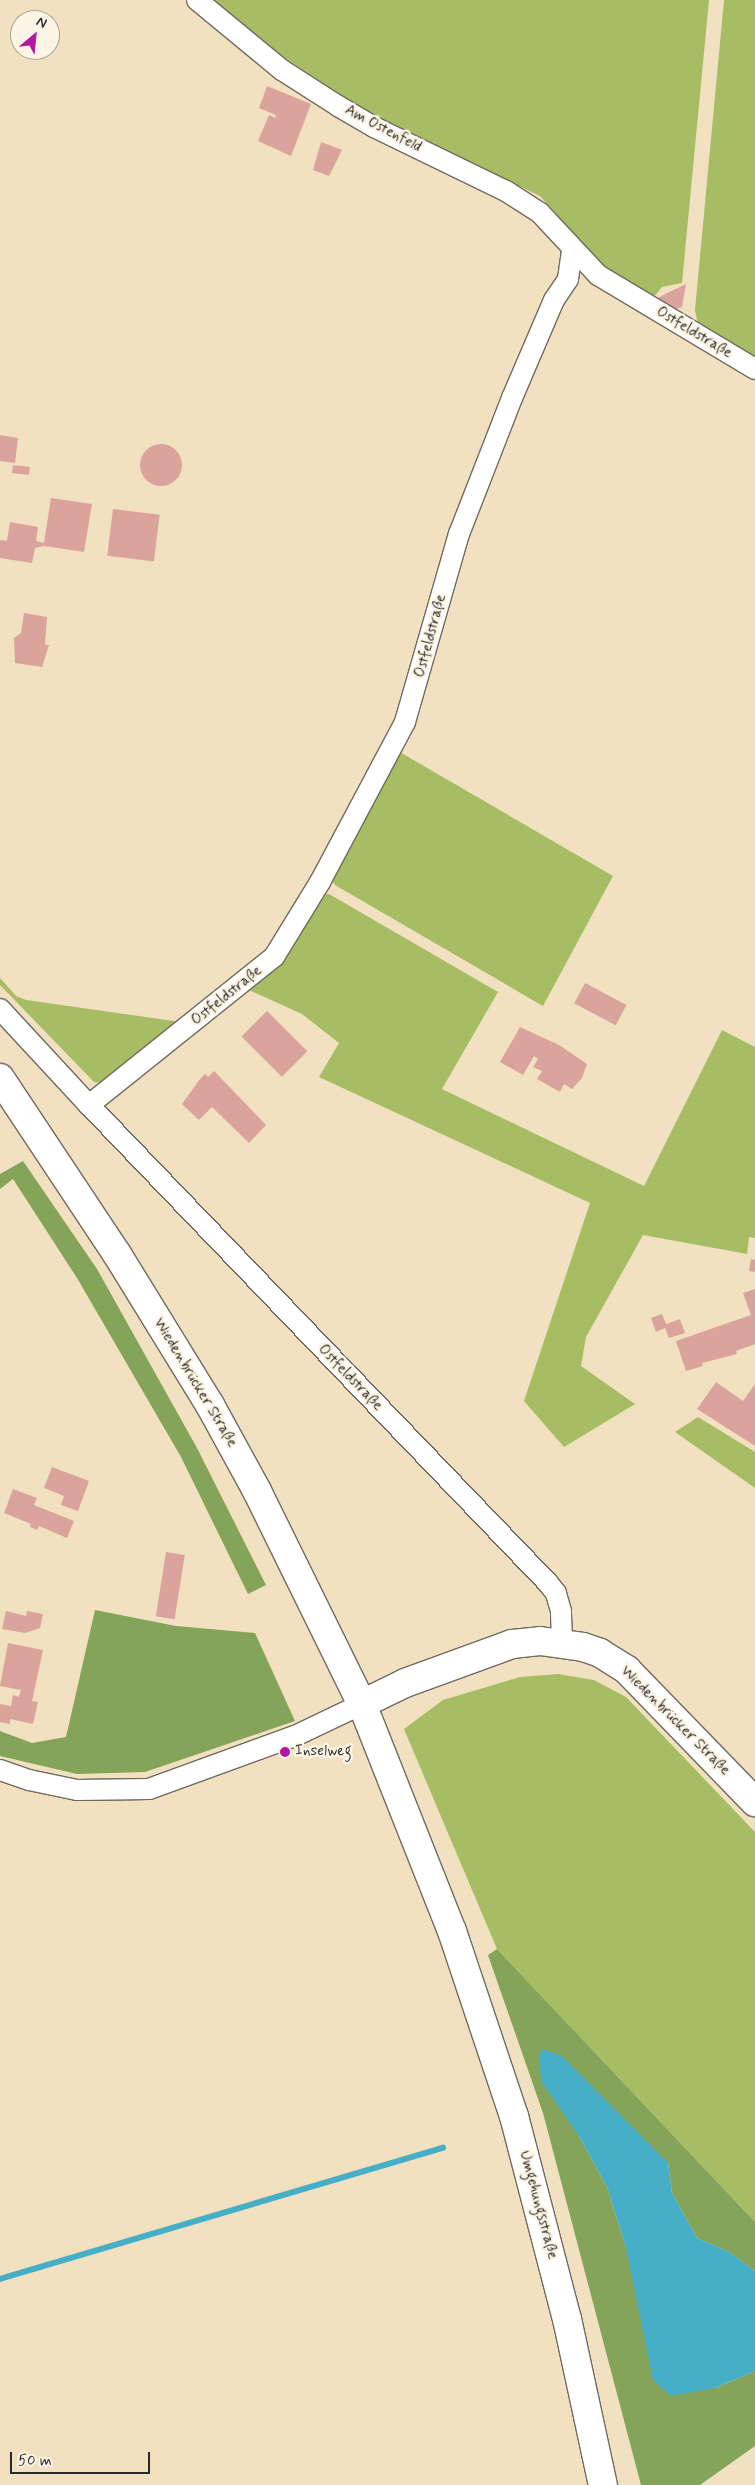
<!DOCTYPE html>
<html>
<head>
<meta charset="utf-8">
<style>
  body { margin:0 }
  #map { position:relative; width:755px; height:2485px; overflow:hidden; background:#f1e1c1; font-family:Mynerve,sans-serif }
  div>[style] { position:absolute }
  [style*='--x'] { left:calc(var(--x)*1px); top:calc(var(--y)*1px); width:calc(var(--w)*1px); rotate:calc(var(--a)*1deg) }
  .green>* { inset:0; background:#a6bd63 }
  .forest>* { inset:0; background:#84a459 }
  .water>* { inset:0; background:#47aec7 }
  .stream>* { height:5.5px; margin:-2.75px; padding:0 2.75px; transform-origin:2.75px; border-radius:2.75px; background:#47aec7 }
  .building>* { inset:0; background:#daa39b; transform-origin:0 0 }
  .round { border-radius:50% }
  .roads { filter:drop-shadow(1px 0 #706b60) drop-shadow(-1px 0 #706b60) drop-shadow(0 1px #706b60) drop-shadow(0 -1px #706b60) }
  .street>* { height:20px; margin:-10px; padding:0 10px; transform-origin:10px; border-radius:10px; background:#fff }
  .secondary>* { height:28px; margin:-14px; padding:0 14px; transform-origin:14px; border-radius:14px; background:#fff }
  .primary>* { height:28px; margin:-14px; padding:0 14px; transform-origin:14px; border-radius:14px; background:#fff }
  .dots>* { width:14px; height:14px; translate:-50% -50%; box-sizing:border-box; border:2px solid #fcf5e5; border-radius:50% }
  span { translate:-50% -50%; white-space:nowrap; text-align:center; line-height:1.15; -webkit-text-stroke:5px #fcf5e5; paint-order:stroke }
  .street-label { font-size:15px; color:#2b2b2b }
  .poi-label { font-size:15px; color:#2b2b2b }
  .left { translate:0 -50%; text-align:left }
  .north { position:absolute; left:10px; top:10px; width:50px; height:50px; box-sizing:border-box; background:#fcf5e5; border:1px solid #a8a49b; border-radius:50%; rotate:28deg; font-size:14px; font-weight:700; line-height:20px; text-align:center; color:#2b2b2b }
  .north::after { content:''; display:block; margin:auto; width:18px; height:22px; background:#b5179e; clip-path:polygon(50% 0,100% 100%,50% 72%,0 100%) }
  .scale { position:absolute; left:10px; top:2452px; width:140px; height:22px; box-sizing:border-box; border:2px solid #2b2b2b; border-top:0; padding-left:6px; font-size:15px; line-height:18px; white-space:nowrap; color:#2b2b2b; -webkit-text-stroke:4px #fcf5e5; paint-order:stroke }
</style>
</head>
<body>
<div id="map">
  <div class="green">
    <i style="clip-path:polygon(210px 0,709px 0,682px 283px,662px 287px,653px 298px,604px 268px,540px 196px,377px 118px,265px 45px)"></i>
    <i style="clip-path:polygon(724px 0,755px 0,755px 358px,698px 324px,695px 310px)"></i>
    <i style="clip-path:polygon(398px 751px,613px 876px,543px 1006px,335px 885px,329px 875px)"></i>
    <i style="clip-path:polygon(329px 894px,498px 992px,442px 1089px,644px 1186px,722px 1030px,755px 1047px,755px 1238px,749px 1237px,747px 1254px,643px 1235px,586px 1337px,581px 1366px,635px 1404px,564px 1447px,524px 1401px,590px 1203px,319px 1077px,339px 1043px,302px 1014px,249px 990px,318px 895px)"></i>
    <i style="clip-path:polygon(0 978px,16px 996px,26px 1000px,181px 1022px,102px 1083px,94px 1082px,0 985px)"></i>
    <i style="clip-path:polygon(698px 1417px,755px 1452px,755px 1488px,675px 1432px)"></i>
    <i style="clip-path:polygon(558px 1674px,594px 1680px,626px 1697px,755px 1832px,755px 2222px,497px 1949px,404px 1729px,443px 1700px,520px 1677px)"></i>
  </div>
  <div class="forest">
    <i style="clip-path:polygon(23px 1161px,97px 1269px,197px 1448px,266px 1585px,248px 1594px,181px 1457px,77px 1278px,13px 1179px,0 1189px,0 1174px)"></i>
    <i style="clip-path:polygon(95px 1610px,176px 1626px,255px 1633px,295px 1721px,145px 1772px,77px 1774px,0 1756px,0 1731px,32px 1743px,66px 1737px)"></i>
    <i style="clip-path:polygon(497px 1949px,755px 2222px,755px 2271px,729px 2252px,697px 2238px,672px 2193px,668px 2163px,579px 2136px,607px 2187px,626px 2248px,715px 2388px,755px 2371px,755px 2446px,700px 2485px,641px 2485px,543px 2113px,488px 1955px)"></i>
  </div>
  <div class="water">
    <i style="clip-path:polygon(542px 2049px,562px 2056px,668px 2163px,672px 2193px,697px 2238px,729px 2252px,755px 2271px,755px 2371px,715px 2388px,671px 2396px,653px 2380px,626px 2248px,607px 2187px,579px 2136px,541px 2081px,539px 2057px)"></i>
  </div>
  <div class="stream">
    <i style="--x:0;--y:2279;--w:462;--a:-16.5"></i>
  </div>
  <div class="building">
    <i style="clip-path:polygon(267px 86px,311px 104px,291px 156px,258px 141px,269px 115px,275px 118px,276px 115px,259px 108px)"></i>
    <i style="clip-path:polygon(321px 142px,342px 150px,329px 176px,313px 170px)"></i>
    <i style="clip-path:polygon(686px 284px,682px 307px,668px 312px,651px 301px)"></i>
    <i style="clip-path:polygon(0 435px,18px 438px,15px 463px,0 461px)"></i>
    <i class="round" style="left:140px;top:444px;width:42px;height:42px"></i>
    <i style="left:13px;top:465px;width:17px;height:8px;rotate:7deg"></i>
    <i style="clip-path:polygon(51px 498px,92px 504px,84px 552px,44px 546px,35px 548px,32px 563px,0 558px,0 540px,7px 541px,10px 522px,38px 527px,36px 541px,44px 543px)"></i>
    <i style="left:113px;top:509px;width:47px;height:47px;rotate:7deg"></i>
    <i style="clip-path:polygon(24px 613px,47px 617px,45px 645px,49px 645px,42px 667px,15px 663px,14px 638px,21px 633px)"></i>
    <i style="left:585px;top:983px;width:47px;height:23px;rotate:28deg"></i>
    <i style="left:267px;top:1011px;width:57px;height:36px;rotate:45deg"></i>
    <i style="clip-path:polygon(520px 1027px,559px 1045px,587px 1064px,582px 1078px,572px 1089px,564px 1084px,560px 1092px,537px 1079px,542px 1071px,533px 1067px,538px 1059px,534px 1056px,523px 1075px,500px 1062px)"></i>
    <i style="clip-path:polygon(214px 1071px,266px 1125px,249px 1143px,212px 1107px,199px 1120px,182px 1104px,200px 1079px,205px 1074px,208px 1077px)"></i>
    <i style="clip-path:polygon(751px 1259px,755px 1260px,755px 1272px,749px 1271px)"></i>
    <i style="clip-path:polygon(755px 1289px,755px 1344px,736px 1351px,737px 1354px,702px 1363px,703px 1366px,686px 1371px,676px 1341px,751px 1315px,743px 1293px)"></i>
    <i style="clip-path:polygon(662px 1314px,666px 1324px,680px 1319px,685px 1333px,669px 1338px,665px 1328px,656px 1332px,651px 1318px)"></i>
    <i style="clip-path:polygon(716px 1382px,743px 1401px,755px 1384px,755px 1446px,697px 1409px)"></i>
    <i style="clip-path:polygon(52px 1467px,89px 1481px,78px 1511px,61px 1505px,64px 1496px,44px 1488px)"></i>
    <i style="clip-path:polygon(13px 1489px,37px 1498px,34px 1505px,74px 1521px,67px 1538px,39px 1526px,37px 1530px,30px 1527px,31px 1524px,4px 1513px)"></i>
    <i style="left:166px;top:1552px;width:19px;height:65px;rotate:9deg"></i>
    <i style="clip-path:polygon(6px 1611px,26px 1616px,27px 1611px,43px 1614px,40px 1628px,25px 1633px,2px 1629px)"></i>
    <i style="clip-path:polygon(8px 1643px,43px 1650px,32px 1701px,38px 1702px,33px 1724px,10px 1719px,10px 1724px,0 1722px,0 1704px,11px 1706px,13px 1695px,19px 1697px,21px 1690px,0 1686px)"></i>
  </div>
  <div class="roads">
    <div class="street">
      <i style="--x:197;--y:0;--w:110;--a:39.5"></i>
      <i style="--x:282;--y:70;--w:67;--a:32.7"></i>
      <i style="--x:338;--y:106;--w:42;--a:30.3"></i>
      <i style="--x:374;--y:127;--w:147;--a:25.9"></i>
      <i style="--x:506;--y:191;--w:40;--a:32.9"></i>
      <i style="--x:540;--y:213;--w:85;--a:46.9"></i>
      <i style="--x:598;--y:275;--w:183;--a:30.9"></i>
      <i style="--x:0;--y:1009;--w:131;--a:47.2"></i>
      <i style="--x:562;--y:1642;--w:31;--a:-92"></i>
      <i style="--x:561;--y:1611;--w:19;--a:-106"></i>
      <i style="--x:556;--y:1593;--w:13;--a:-129"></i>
      <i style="--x:548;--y:1583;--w:663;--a:-133.84"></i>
      <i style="--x:89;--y:1105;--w:237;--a:-38.7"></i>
      <i style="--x:274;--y:957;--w:88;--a:-58.5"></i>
      <i style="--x:320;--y:882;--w:181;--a:-62"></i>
      <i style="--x:405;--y:722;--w:196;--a:-74"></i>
      <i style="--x:459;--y:534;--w:146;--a:-68.7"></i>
      <i style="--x:512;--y:398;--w:107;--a:-66.8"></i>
      <i style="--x:554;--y:300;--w:25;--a:-56"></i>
      <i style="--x:568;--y:279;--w:29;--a:-82"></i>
      <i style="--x:0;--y:1770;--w:31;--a:19"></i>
      <i style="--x:29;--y:1780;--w:49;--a:11.8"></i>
      <i style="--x:77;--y:1790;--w:72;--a:-0.8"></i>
      <i style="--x:149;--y:1789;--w:155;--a:-20"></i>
      <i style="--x:295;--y:1736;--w:74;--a:-25.5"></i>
    </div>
    <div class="secondary">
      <i style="--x:362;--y:1704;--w:48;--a:-26"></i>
      <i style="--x:405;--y:1683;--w:114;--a:-20"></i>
      <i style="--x:512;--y:1644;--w:28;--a:-6"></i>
      <i style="--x:540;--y:1641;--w:43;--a:7.9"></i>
      <i style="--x:583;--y:1647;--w:18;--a:19"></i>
      <i style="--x:600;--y:1653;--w:32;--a:32"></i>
      <i style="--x:627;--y:1670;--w:184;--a:45.9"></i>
    </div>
    <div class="primary">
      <i style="--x:0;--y:1078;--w:211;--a:56.4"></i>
      <i style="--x:117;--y:1254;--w:177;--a:58.4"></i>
      <i style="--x:210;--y:1405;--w:98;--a:61.3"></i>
      <i style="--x:257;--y:1491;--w:237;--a:63.8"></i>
      <i style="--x:362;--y:1704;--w:244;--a:68.4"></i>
      <i style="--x:452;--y:1931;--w:195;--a:71.5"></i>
      <i style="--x:514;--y:2116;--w:210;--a:75.4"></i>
      <i style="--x:567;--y:2319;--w:170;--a:77.8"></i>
    </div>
  </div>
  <div class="dots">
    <i style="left:285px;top:1752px;background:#b5179e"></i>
  </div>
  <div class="street-label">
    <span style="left:383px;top:129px;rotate:28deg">Am Ostenfeld</span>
    <span style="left:694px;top:333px;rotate:31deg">Ostfeldstraße</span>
    <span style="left:431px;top:636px;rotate:-75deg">Ostfeldstraße</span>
    <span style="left:227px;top:996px;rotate:-39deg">Ostfeldstraße</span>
    <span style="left:350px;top:1378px;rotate:46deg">Ostfeldstraße</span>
    <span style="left:195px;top:1383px;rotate:59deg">Wiedenbrücker Straße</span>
    <span style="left:675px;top:1721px;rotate:45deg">Wiedenbrücker Straße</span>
    <span style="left:538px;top:2205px;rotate:75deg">Umgehungsstraße</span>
  </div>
  <div class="poi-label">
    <span class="left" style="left:295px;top:1752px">Inselweg</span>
  </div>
  <div class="north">N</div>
  <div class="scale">50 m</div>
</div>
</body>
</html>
